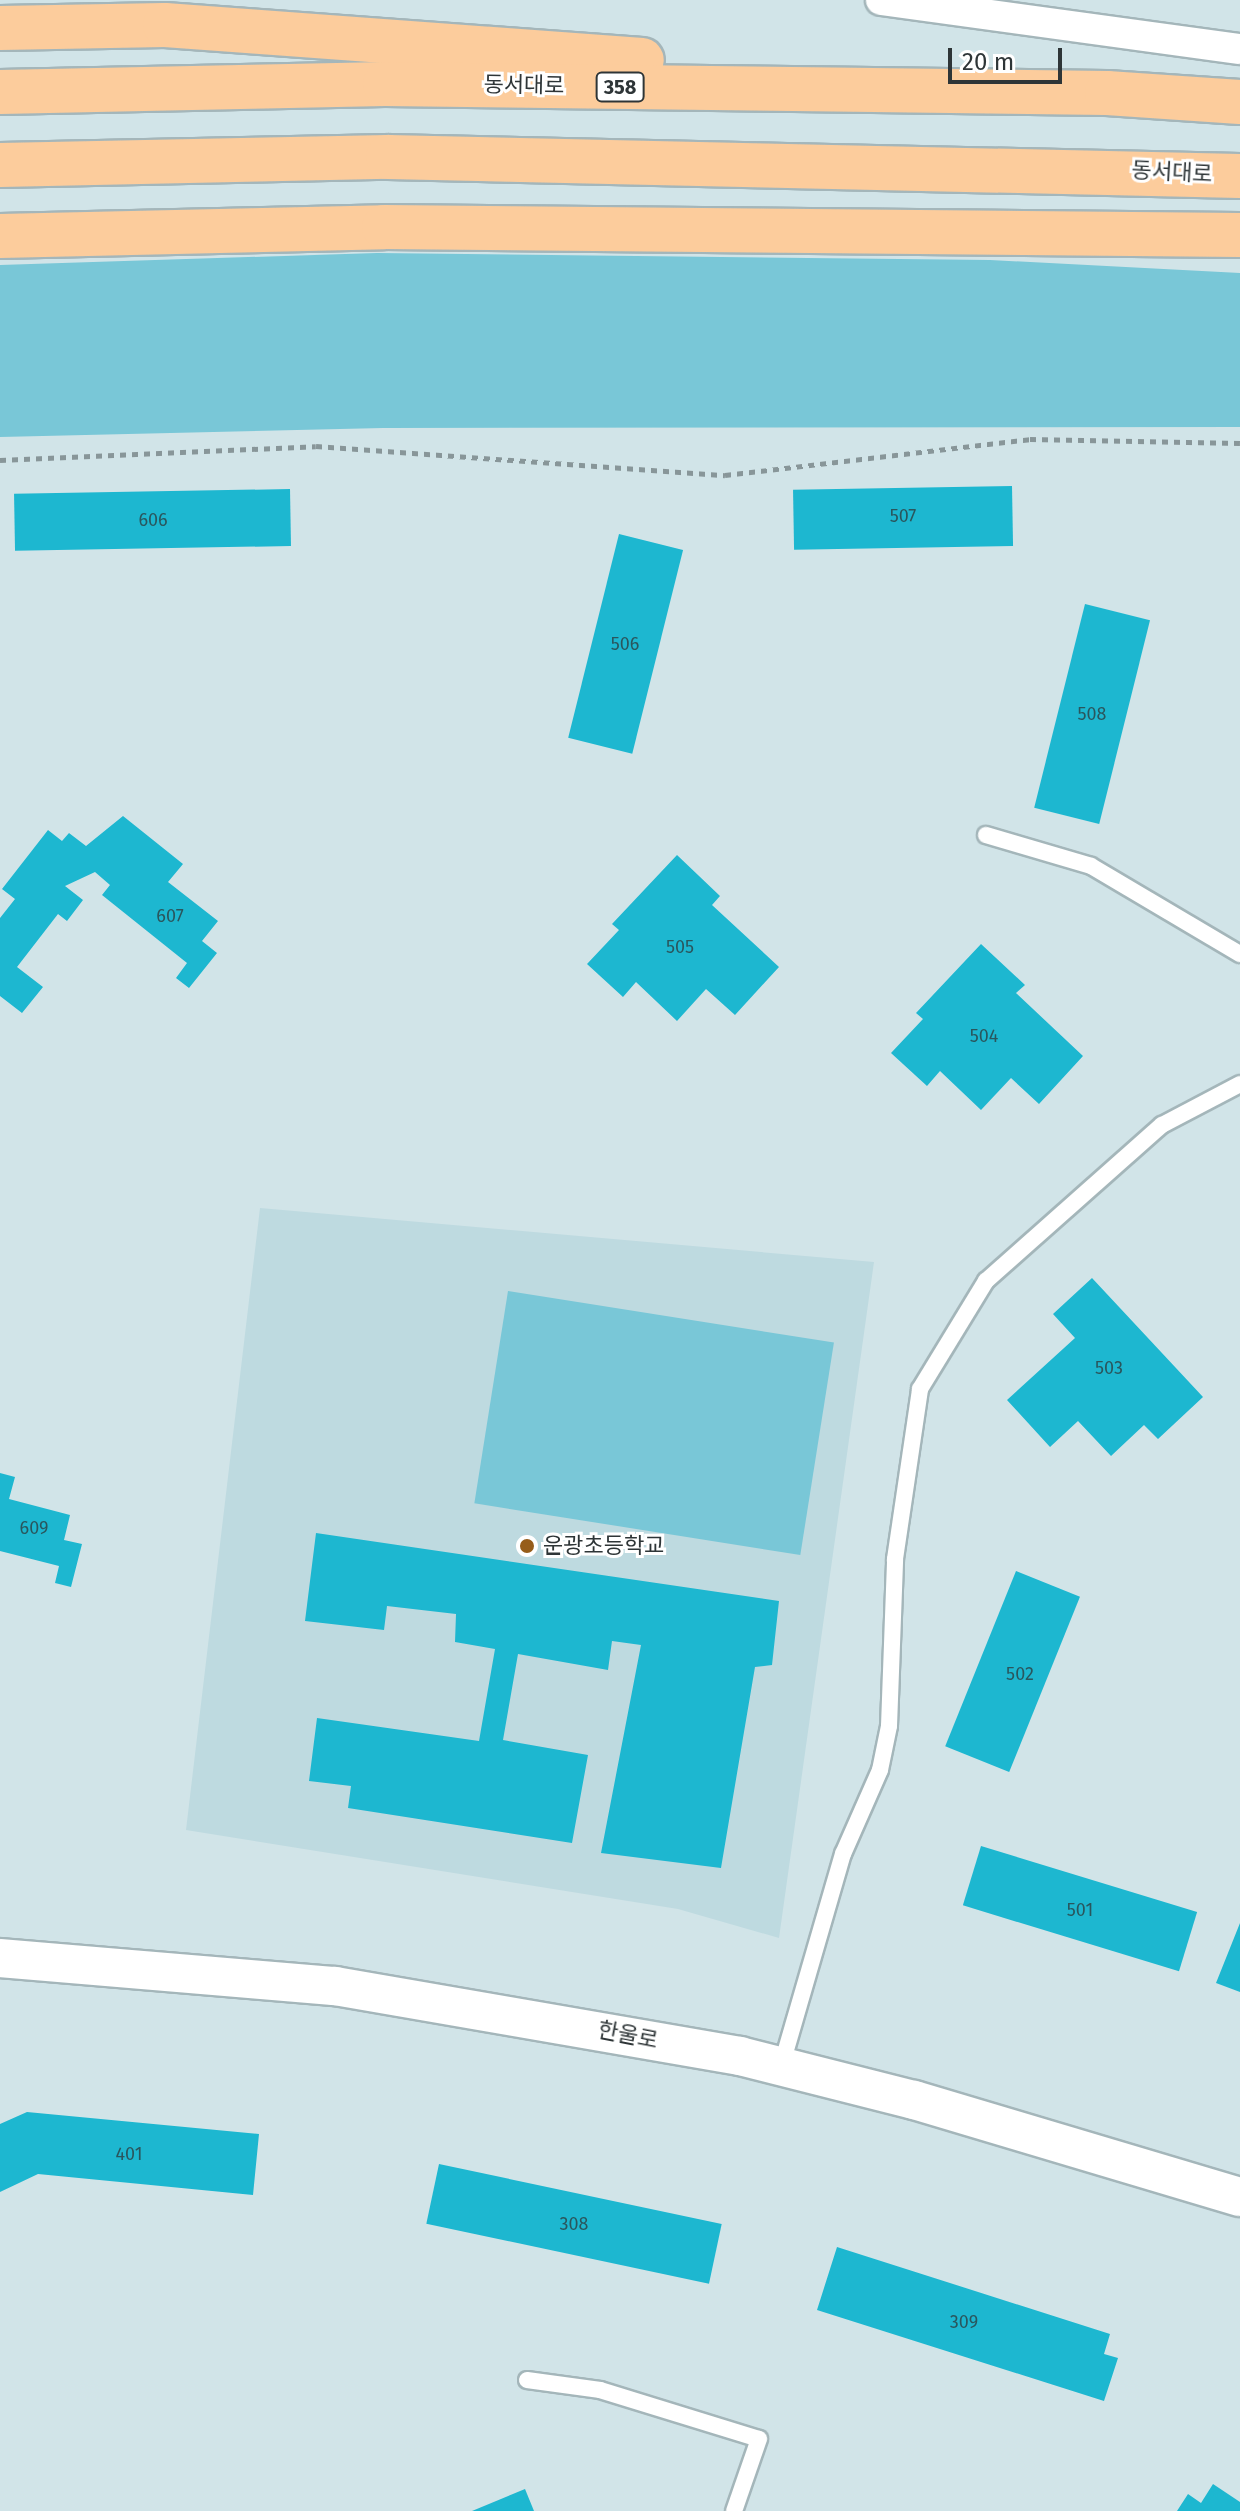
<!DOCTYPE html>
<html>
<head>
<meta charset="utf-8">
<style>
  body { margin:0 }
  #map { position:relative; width:1240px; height:2511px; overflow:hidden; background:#d1e4e8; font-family:"Fira Sans","Noto Sans KR",sans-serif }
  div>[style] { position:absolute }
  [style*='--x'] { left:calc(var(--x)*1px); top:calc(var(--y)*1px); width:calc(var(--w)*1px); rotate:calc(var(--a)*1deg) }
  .built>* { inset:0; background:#bedae0 }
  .green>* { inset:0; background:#79c7d7; transform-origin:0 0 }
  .building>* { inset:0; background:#1db7d0; transform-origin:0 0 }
  .path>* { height:5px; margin-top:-2.5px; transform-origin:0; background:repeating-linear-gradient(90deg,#889699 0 6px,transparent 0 12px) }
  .roads { filter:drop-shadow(2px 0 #a4b6ba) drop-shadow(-2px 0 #a4b6ba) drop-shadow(0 2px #a4b6ba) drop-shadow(0 -2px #a4b6ba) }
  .service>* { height:16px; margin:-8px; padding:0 8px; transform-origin:8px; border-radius:8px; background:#fff }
  .minor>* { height:30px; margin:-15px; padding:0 15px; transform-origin:15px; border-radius:15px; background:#fff }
  .tertiary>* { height:38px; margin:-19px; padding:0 19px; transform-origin:19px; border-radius:19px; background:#fff }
  .trunk>* { height:44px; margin:-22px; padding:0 22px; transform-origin:22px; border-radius:22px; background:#fccc9c }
  .dots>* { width:22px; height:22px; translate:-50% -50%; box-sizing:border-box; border:4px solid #fff; border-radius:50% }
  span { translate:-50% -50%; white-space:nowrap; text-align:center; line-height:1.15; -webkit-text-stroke:6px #fff; paint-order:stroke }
  .number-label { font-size:18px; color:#2a565d }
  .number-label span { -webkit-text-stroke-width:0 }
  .shield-label span { padding:2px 6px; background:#fff; border:2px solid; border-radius:6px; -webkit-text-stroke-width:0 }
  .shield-label { font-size:20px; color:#2e3537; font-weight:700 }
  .street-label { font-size:22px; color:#2e3537 }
  .poi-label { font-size:22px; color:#2e3537 }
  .left { translate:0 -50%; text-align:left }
  .scale { position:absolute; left:948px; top:48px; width:114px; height:36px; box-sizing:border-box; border:4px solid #2e3537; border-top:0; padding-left:10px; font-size:24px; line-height:28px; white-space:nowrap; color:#2e3537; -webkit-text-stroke:6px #fff; paint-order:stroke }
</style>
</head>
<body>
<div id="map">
  <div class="built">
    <i style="clip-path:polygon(260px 1208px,874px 1262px,779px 1938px,678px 1909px,186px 1830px)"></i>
  </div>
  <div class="green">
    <i style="clip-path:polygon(377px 253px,990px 260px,1240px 273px,1240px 427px,383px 428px,0 437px,0 265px)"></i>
    <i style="left:508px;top:1291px;width:330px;height:215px;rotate:9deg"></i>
  </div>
  <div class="building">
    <i style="left:1012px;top:486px;width:60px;height:219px;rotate:89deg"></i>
    <i style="left:290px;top:489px;width:57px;height:276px;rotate:89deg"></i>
    <i style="left:619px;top:534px;width:66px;height:210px;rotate:14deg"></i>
    <i style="left:1085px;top:604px;width:67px;height:210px;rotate:14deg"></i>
    <i style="clip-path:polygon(123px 816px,183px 864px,168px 882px,218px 921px,202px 941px,217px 953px,189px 988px,176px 978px,187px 963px,102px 895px,110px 885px,95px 872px,65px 886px,83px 900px,67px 921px,58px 914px,17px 967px,43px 987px,22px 1013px,0 996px,0 918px,15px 899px,2px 889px,48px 830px,62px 841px,69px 833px,86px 846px)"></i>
    <i style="clip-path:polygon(677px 855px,720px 896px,712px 905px,779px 967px,735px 1015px,706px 989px,677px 1021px,636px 982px,623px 997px,587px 964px,619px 930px,612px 924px)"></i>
    <i style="clip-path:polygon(981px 944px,1025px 985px,1016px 993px,1083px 1056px,1039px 1104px,1011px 1078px,981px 1110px,940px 1071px,927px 1086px,891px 1053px,923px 1019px,916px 1013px)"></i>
    <i style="clip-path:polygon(1092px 1278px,1203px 1397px,1158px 1439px,1144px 1425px,1111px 1456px,1078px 1421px,1050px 1447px,1007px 1400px,1075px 1338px,1053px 1314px)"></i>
    <i style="clip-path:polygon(0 1473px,15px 1477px,9px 1499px,70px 1515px,64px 1540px,82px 1544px,71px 1587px,55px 1583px,59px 1566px,0 1551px)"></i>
    <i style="clip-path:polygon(316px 1533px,779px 1601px,772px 1665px,755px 1667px,721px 1868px,601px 1853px,641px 1645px,612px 1641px,608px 1670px,518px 1654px,503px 1740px,588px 1755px,572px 1843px,348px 1808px,351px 1786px,309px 1781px,317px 1718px,479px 1741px,495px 1649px,455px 1642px,456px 1614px,387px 1606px,384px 1630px,305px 1621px)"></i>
    <i style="left:1016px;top:1571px;width:69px;height:189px;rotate:22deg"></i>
    <i style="left:981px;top:1846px;width:226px;height:62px;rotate:17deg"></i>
    <i style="clip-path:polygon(1240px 1923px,1240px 1992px,1216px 1983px)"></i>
    <i style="clip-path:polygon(27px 2112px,259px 2134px,253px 2195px,38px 2174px,0 2192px,0 2124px)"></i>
    <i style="left:439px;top:2164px;width:289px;height:61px;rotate:12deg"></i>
    <i style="clip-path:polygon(837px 2247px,1110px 2334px,1104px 2354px,1118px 2358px,1104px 2401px,817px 2310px)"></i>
    <i style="clip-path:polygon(1213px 2484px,1240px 2502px,1240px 2511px,1177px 2511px,1188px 2494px,1201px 2503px)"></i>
    <i style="clip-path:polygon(525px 2489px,534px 2511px,472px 2511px)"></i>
  </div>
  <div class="path">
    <i style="--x:0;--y:460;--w:316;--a:-2.5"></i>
    <i style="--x:316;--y:446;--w:410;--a:4.1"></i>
    <i style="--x:725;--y:475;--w:307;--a:-6.7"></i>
    <i style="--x:1030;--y:439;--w:210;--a:1.1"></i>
  </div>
  <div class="roads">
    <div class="service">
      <i style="--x:986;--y:835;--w:109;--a:16.4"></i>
      <i style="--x:1091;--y:866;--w:173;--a:30.6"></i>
      <i style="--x:781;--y:2067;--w:222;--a:-73.8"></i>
      <i style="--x:843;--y:1854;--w:92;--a:-66.2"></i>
      <i style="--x:880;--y:1770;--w:45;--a:-78.4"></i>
      <i style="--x:889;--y:1726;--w:167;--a:-87.9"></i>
      <i style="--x:895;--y:1559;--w:172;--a:-81.6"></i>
      <i style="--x:920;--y:1389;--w:127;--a:-58.6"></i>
      <i style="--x:986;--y:1281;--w:235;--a:-41.6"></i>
      <i style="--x:1162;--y:1125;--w:88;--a:-27.7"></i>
      <i style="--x:527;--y:2380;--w:74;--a:7.8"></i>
      <i style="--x:600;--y:2390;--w:166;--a:17.1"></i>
      <i style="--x:759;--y:2439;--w:76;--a:109.1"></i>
    </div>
    <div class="minor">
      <i style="--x:881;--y:0;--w:362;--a:7.8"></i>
    </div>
    <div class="tertiary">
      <i style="--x:0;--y:1958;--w:336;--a:4.8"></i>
      <i style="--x:335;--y:1986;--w:411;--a:9.8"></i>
      <i style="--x:740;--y:2056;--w:179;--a:14.2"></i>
      <i style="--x:914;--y:2100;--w:340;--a:16.6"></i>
    </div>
    <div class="trunk">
      <i style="--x:0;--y:28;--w:165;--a:-1"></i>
      <i style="--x:165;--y:25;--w:478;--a:4.2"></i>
      <i style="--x:0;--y:92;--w:385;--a:-1.2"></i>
      <i style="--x:385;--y:84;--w:722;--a:0.71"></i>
      <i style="--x:1107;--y:93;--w:133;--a:3.9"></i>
      <i style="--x:0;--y:165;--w:388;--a:-1.2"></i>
      <i style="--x:388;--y:157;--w:852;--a:1.28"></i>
      <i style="--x:0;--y:236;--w:384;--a:-1.3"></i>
      <i style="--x:384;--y:227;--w:856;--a:0.54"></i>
    </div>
  </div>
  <div class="dots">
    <i style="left:527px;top:1546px;background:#965d1a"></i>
  </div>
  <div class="number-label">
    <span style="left:903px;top:516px">507</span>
    <span style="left:153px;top:520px">606</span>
    <span style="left:625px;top:644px">506</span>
    <span style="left:1092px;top:714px">508</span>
    <span style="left:170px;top:916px">607</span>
    <span style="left:680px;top:947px">505</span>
    <span style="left:984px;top:1036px">504</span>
    <span style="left:1109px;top:1368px">503</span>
    <span style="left:34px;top:1528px">609</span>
    <span style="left:1020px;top:1674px">502</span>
    <span style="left:1080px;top:1910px">501</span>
    <span style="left:129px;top:2154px">401</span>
    <span style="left:574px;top:2224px">308</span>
    <span style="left:964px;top:2322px">309</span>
  </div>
  <div class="shield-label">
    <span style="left:620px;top:87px">358</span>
  </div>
  <div class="street-label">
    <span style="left:524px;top:85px;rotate:1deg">동서대로</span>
    <span style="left:1172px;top:172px;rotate:3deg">동서대로</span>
    <span style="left:628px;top:2035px;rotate:11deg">한울로</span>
  </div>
  <div class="poi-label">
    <span class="left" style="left:543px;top:1546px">운광초등학교</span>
  </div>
  <div class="scale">20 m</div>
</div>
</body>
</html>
